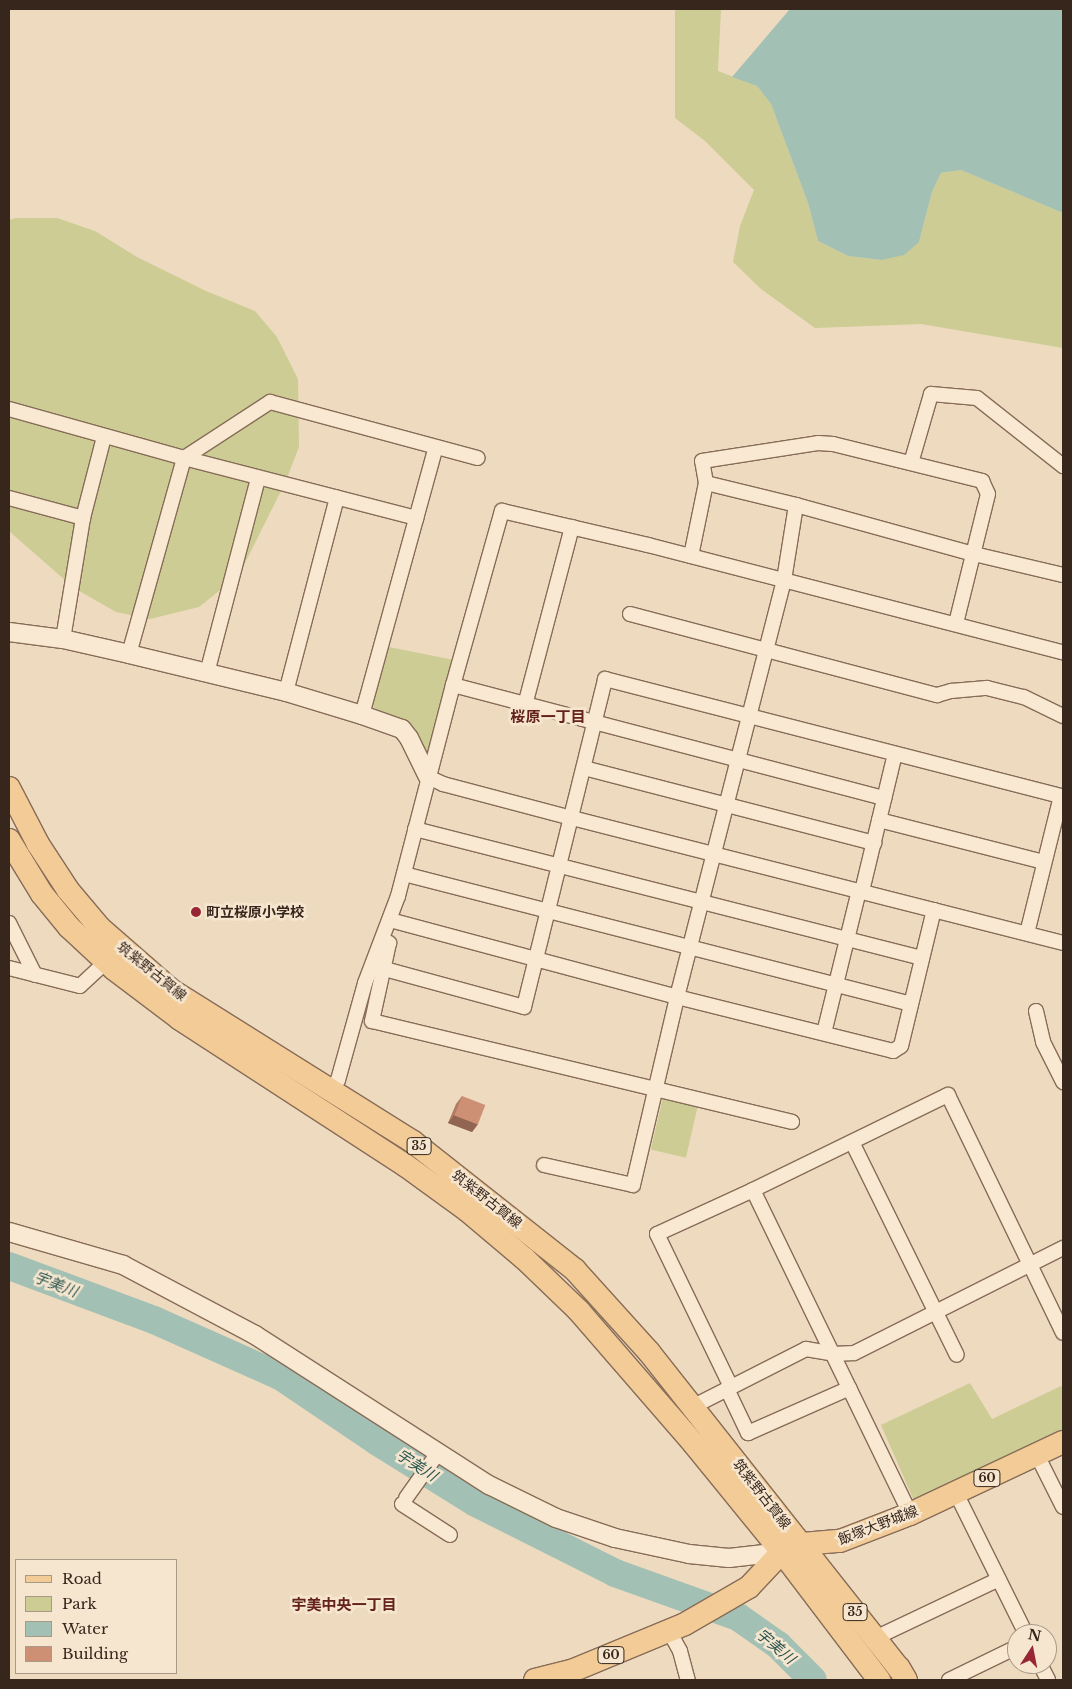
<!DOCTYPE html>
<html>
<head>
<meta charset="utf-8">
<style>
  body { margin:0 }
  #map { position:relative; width:1072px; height:1689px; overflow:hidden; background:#eedbbf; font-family:"Libre Baskerville","Noto Sans JP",serif }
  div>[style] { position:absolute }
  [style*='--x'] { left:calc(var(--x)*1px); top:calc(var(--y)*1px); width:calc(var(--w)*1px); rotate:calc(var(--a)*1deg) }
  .green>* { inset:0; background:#cccc94; transform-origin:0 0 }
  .water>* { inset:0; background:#a3c0b4 }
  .river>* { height:28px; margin:-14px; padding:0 14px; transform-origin:14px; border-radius:14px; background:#a3c0b4 }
  .roads { filter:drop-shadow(1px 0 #876c58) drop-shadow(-1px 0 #876c58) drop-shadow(0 1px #876c58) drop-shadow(0 -1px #876c58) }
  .minor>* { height:14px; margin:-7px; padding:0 7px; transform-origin:7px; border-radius:7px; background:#f9e9d3 }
  .tertiary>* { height:18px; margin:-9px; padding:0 9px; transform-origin:9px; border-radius:9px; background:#f9e9d3 }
  .primary>* { height:22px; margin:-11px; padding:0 11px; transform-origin:11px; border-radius:11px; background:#f3cb96 }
  .wall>* { inset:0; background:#b07c65 }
  .shaded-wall>* { inset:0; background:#906552 }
  .building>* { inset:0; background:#cd9075; transform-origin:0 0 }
  .dots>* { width:14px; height:14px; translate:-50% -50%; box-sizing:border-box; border:2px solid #f6e6cf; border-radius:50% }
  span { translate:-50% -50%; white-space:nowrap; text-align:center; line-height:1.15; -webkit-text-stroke:5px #f6e6cf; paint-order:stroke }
  .shield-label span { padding:1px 4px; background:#f6e6cf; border:1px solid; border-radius:4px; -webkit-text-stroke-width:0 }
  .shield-label { font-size:12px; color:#36261c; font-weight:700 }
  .poi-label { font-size:14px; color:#36261c; font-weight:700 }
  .left { translate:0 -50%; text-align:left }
  .street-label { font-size:14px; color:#36261c }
  .neighbourhood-label { font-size:15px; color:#63221b; font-weight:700 }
  .water-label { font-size:15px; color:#2b564f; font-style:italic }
  .frame { position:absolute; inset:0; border:10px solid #36261c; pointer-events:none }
  .legend { position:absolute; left:15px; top:1559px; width:162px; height:115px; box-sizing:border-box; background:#f6e6cf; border:1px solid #a99987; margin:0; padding:6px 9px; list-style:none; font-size:15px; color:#36261c }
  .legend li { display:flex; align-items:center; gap:10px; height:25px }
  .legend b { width:25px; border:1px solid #a99987 }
  .north { position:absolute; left:1007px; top:1624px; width:50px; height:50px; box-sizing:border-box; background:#f6e6cf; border:1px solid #a99987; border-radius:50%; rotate:11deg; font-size:14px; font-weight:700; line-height:20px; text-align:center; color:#36261c }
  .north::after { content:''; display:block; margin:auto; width:18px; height:22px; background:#972734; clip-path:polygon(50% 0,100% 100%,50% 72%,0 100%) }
</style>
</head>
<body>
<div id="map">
  <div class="green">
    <i style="clip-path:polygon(675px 9px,721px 9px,718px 71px,757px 86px,771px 104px,808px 203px,818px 241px,848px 256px,881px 260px,919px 242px,932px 192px,941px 173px,961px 170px,1063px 213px,1063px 348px,921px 324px,815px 328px,761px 289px,733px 262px,740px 226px,754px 190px,705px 141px,675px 118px)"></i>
    <i style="clip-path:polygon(16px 218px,57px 218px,95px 231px,137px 257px,206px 291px,255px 311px,277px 337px,298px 379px,299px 447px,285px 483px,239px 575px,199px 607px,150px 619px,116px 612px,74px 588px,9px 531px,9px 220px)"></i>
    <i style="clip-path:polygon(389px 647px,454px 660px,429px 755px,422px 754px,376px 711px,372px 704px)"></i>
    <i style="left:663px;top:1097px;width:36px;height:54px;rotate:13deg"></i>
    <i style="clip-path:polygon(970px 1383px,992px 1419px,1063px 1385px,1063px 1431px,915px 1503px,881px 1425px)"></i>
  </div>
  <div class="water">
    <i style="clip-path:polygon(790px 9px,1063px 9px,1063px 213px,961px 170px,941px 173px,932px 192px,919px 242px,904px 255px,881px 260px,848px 256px,818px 241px,808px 203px,771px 104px,757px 86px,732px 77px)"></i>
  </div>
  <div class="river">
    <i style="--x:9;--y:1266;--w:155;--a:20.4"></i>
    <i style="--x:154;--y:1320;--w:138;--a:24"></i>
    <i style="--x:280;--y:1376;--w:118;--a:34"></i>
    <i style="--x:378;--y:1442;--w:115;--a:31.9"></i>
    <i style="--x:476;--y:1503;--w:156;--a:26.7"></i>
    <i style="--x:615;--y:1573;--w:131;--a:19.7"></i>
    <i style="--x:738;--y:1617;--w:49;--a:35"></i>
    <i style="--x:778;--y:1645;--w:49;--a:45"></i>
  </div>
  <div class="roads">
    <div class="minor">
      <i style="--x:9;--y:409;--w:182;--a:15.6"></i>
      <i style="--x:184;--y:458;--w:240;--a:14.5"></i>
      <i style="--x:911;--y:463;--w:72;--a:-73.8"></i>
      <i style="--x:931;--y:394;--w:46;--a:5"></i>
      <i style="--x:977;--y:398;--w:110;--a:38.3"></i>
      <i style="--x:706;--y:483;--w:93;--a:13.7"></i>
      <i style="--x:796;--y:505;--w:185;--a:15.4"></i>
      <i style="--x:974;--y:554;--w:91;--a:13.3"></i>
      <i style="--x:9;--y:498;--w:77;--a:15.1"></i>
      <i style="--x:691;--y:556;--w:75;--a:-78.4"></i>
      <i style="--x:706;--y:483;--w:22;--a:-100"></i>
      <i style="--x:702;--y:461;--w:117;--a:-8.8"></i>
      <i style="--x:818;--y:443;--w:15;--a:4"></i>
      <i style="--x:833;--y:444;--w:154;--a:13.9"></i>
      <i style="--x:982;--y:481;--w:14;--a:65"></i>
      <i style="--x:988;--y:494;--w:133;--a:103.9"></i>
      <i style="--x:630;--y:614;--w:318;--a:14.8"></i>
      <i style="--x:937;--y:695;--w:15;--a:-16"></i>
      <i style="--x:951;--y:691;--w:36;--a:-5"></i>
      <i style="--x:987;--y:688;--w:38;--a:14"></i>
      <i style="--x:1024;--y:697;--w:43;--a:26"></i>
      <i style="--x:63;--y:639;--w:123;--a:-80.6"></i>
      <i style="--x:83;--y:518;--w:84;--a:-75.5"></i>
      <i style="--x:129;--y:654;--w:204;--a:-74.3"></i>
      <i style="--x:184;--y:458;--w:103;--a:-33.1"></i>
      <i style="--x:270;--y:402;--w:215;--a:15.1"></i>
      <i style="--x:207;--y:673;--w:202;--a:-75.3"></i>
      <i style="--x:453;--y:685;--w:446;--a:14.7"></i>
      <i style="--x:286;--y:692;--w:201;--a:-75.3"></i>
      <i style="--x:525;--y:705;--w:184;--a:-75.2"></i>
      <i style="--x:362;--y:715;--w:278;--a:-74.6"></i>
      <i style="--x:584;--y:768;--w:300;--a:14.5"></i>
      <i style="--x:428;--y:777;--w:17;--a:25"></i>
      <i style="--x:443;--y:784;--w:133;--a:14.8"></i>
      <i style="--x:572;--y:818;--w:507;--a:14.28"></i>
      <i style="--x:879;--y:820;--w:170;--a:14.3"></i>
      <i style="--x:415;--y:829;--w:523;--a:14.28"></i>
      <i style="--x:404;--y:874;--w:523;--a:14.38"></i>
      <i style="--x:862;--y:891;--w:141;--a:-76.5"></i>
      <i style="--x:390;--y:920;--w:297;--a:15"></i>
      <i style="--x:677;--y:997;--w:223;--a:14"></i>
      <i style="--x:893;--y:1051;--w:9;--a:-32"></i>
      <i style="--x:901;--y:1046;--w:140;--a:-76.4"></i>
      <i style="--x:9;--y:923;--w:58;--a:63.4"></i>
      <i style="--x:383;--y:940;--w:7;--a:27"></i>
      <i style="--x:389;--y:943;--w:80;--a:102.3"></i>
      <i style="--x:372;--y:1021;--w:432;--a:13.5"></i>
      <i style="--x:9;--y:968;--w:73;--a:14.2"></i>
      <i style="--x:80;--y:986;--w:35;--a:-43"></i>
      <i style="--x:385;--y:969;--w:144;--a:15.3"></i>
      <i style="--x:524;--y:1007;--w:338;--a:-76.1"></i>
      <i style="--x:605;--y:679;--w:471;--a:14.4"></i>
      <i style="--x:1061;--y:796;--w:141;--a:103.9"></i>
      <i style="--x:1036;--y:1011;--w:32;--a:77"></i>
      <i style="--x:1043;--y:1042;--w:45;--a:63.4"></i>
      <i style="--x:824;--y:1033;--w:147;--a:-76.2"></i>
      <i style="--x:331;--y:1092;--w:14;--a:-60"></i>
      <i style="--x:338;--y:1080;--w:101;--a:-74.4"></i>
      <i style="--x:365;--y:983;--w:93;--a:-69.2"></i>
      <i style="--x:398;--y:896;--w:218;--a:-75.4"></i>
      <i style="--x:453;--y:685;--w:181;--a:-74.3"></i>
      <i style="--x:502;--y:511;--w:150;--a:13.1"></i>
      <i style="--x:648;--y:545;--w:429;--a:14.5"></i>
      <i style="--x:852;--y:1142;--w:237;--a:63.8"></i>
      <i style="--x:544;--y:1165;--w:91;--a:12.7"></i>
      <i style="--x:633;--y:1185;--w:193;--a:-76.8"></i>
      <i style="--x:677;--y:997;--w:431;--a:-75.6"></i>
      <i style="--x:784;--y:580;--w:76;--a:-80.9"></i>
      <i style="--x:753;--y:1190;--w:360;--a:64.1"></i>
      <i style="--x:731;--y:1387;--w:170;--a:-115.8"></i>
      <i style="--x:657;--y:1234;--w:106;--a:-24.6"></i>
      <i style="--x:753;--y:1190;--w:217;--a:-26"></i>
      <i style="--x:948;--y:1095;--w:264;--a:64.2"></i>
      <i style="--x:727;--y:1389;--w:49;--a:64.5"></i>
      <i style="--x:748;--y:1433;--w:111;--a:-23.8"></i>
      <i style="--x:692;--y:1407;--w:128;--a:-27"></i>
      <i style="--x:806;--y:1349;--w:27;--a:10"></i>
      <i style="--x:833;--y:1354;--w:21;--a:-3"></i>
      <i style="--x:854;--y:1353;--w:234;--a:-26.7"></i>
      <i style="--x:1037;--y:1455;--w:58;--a:63.4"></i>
      <i style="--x:956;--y:1493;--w:157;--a:63.6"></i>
      <i style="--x:406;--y:1498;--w:55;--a:-54.6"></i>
      <i style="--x:402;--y:1504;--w:57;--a:32.9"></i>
      <i style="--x:669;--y:1631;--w:23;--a:61"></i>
      <i style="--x:680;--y:1651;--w:30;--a:75"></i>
      <i style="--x:875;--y:1638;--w:137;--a:-25.4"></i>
      <i style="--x:1040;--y:1664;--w:18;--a:63"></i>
      <i style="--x:949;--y:1680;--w:76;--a:-25.9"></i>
    </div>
    <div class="tertiary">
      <i style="--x:9;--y:632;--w:54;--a:7.4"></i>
      <i style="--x:63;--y:639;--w:68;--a:12.8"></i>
      <i style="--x:129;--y:654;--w:162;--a:13.6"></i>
      <i style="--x:286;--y:692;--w:79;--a:16.8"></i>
      <i style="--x:362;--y:715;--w:42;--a:19.3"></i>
      <i style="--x:402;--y:729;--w:11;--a:52"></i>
      <i style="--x:409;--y:738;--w:43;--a:64"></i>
      <i style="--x:9;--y:1232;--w:119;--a:16.1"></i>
      <i style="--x:123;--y:1265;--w:149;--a:27.9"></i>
      <i style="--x:255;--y:1335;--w:278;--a:32.7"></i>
      <i style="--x:489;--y:1485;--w:75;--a:26.2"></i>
      <i style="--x:556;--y:1518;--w:62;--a:18.7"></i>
      <i style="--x:615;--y:1538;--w:76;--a:12.2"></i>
      <i style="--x:689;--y:1554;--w:40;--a:5.7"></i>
      <i style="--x:729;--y:1558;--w:53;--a:-6.5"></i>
    </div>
    <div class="primary">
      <i style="--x:9;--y:788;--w:63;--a:62.6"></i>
      <i style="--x:38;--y:844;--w:55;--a:56.9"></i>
      <i style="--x:68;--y:890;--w:50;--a:49.9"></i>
      <i style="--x:100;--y:928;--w:94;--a:41.1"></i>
      <i style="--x:171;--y:990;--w:286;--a:32.1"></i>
      <i style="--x:413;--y:1142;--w:206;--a:38.3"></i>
      <i style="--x:575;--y:1270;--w:110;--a:47.9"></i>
      <i style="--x:649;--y:1352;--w:403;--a:51.7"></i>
      <i style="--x:899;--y:1668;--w:14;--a:60"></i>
      <i style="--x:9;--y:840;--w:63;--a:58.6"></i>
      <i style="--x:42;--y:894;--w:43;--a:50.7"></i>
      <i style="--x:69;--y:927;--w:62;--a:43"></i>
      <i style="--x:114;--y:969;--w:83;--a:37.1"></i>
      <i style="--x:180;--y:1019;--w:268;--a:33"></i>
      <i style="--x:405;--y:1165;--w:77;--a:36"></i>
      <i style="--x:467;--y:1210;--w:76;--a:40.2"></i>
      <i style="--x:525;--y:1259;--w:75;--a:43.9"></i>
      <i style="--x:579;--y:1311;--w:177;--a:49.1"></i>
      <i style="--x:695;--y:1445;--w:138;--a:50.9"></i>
      <i style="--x:782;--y:1552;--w:161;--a:52.8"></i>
      <i style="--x:535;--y:1680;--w:40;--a:-14.4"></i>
      <i style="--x:574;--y:1670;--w:120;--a:-22.5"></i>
      <i style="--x:685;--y:1624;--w:74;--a:-30"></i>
      <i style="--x:749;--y:1587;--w:48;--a:-46.7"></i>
      <i style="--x:782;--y:1552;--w:22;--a:-22"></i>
      <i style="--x:802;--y:1544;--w:38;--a:-5"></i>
      <i style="--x:840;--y:1541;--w:75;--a:-21.1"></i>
      <i style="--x:910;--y:1514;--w:169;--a:-25.2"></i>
    </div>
  </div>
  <div class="wall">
    <i style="clip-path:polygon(462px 1096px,478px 1124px,472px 1132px,448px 1123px,456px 1104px)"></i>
  </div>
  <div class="shaded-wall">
    <i style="clip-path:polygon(454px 1115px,478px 1124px,472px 1132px,448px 1123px)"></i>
  </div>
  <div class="building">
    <i style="left:462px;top:1096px;width:25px;height:21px;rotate:21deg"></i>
  </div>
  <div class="dots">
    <i style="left:196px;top:912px;background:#972734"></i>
  </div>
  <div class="shield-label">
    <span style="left:419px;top:1146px">35</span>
    <span style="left:987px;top:1478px">60</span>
    <span style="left:855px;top:1612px">35</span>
    <span style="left:611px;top:1655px">60</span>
  </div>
  <div class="poi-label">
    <span class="left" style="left:206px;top:912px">町立桜原小学校</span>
  </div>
  <div class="street-label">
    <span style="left:152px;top:971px;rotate:39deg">筑紫野古賀線</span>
    <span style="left:487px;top:1199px;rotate:38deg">筑紫野古賀線</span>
    <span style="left:762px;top:1494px;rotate:52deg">筑紫野古賀線</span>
    <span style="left:878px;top:1525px;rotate:-21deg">飯塚大野城線</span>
  </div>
  <div class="neighbourhood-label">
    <span style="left:548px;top:717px">桜原一丁目</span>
    <span style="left:344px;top:1605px">宇美中央一丁目</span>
  </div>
  <div class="water-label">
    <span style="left:56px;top:1284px;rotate:21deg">宇美川</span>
    <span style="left:417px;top:1465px;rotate:33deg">宇美川</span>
    <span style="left:776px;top:1646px;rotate:40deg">宇美川</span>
  </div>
  <div class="frame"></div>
  <ul class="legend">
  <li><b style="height:6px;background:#f3cb96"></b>Road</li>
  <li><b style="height:14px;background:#cccc94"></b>Park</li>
  <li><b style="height:14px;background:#a3c0b4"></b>Water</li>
  <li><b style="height:14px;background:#cd9075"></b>Building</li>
  </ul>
  <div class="north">N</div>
</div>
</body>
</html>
